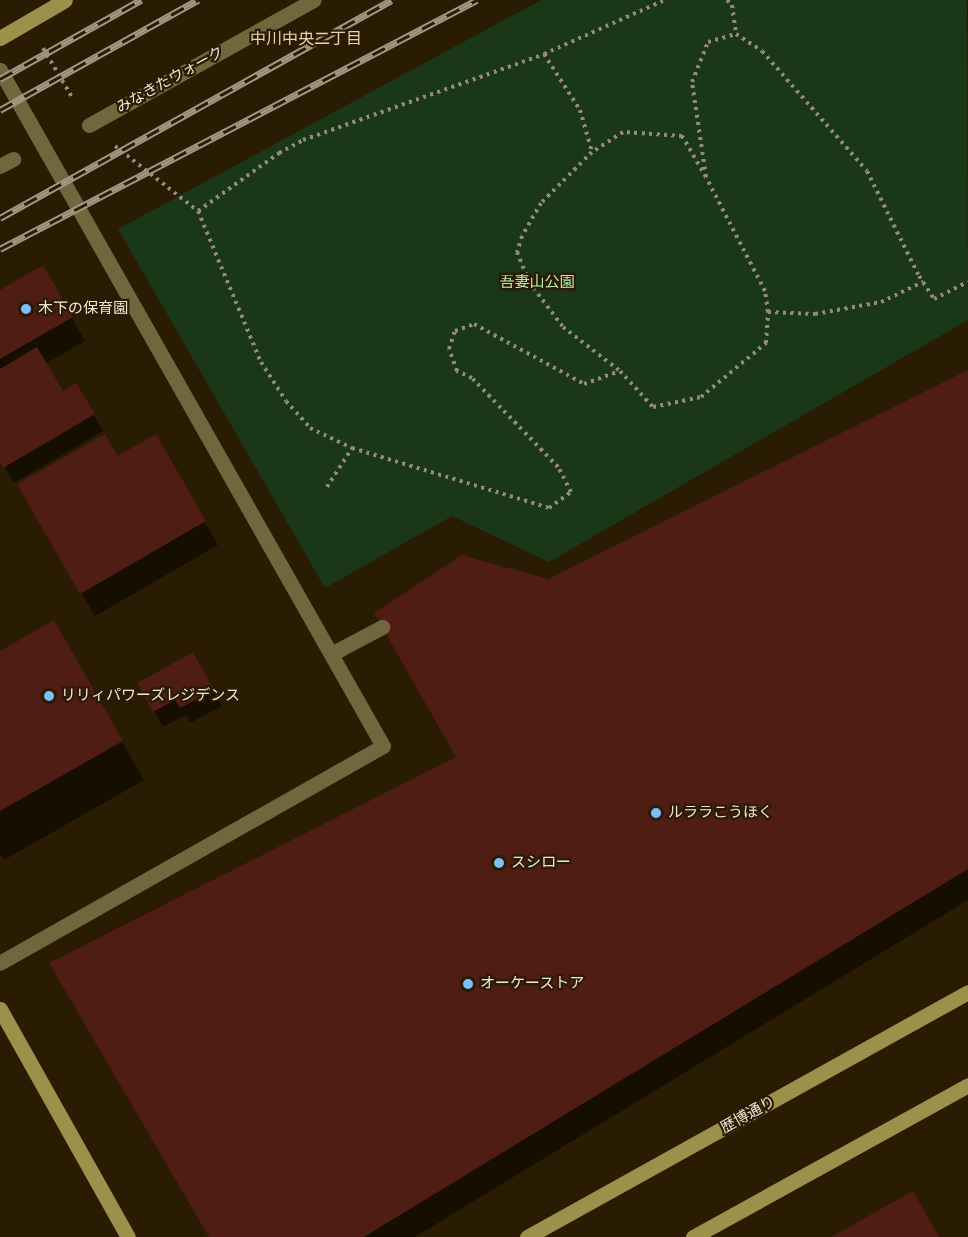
<!DOCTYPE html>
<html>
<head>
<meta charset="utf-8">
<style>
  body { margin:0 }
  #map { position:relative; width:968px; height:1237px; overflow:hidden; background:#2a1b03; font-family:"Source Sans 3","Noto Sans JP",sans-serif }
  div>[style] { position:absolute }
  [style*='--x'] { left:calc(var(--x)*1px); top:calc(var(--y)*1px); width:calc(var(--w)*1px); rotate:calc(var(--a)*1deg) }
  .green>* { inset:0; background:#1a3717 }
  .shadow>* { inset:0; background:#0007 }
  .building>* { inset:0; background:#4f1d13 }
  .path>* { height:4px; margin-top:-2px; transform-origin:0; background:repeating-linear-gradient(90deg,#968977 0 3px,transparent 0 7.5px) }
  .lane>* { height:15px; margin:-7.5px; padding:0 7.5px; transform-origin:7.5px; border-radius:7.5px; background:#6e683c }
  .street>* { height:15px; margin:-7.5px; padding:0 7.5px; transform-origin:7.5px; border-radius:7.5px; background:#6e683c }
  .secondary>* { height:15px; margin:-7.5px; padding:0 7.5px; transform-origin:7.5px; border-radius:7.5px; background:#9c914a }
  .rail>* { height:7px; margin-top:-3.5px; transform-origin:0; background:repeating-linear-gradient(90deg,#2a1b03 0 14px,#a29684 0 28px); box-sizing:border-box; border-block:2px solid #a29684 }
  .dots>* { width:16px; height:16px; translate:-50% -50%; box-sizing:border-box; border:3px solid #2a1b03; border-radius:50% }
  span { translate:-50% -50%; white-space:nowrap; text-align:center; line-height:1.15; -webkit-text-stroke:4.5px #2a1b03; paint-order:stroke }
  .street-label { font-size:15px; color:#f0e6d8 }
  .park-label { font-size:15px; color:#b3efac }
  .poi-label { font-size:15px; color:#f0e6d8 }
  .left { translate:0 -50%; text-align:left }
  .neighbourhood-label { font-size:16px; color:#e6d3b6 }
</style>
</head>
<body>
<div id="map">
  <div class="green">
    <i style="clip-path:polygon(541px 0,967px 0,968px 320px,549px 562px,452px 516px,325px 588px,118px 229px)"></i>
  </div>
  <div class="shadow">
    <i style="clip-path:polygon(43px 267px,85px 341px,45px 364px,62px 394px,76px 385px,103px 431px,14px 483px,0 459px,0 292px)"></i>
    <i style="clip-path:polygon(968px 372px,968px 900px,415px 1237px,211px 1237px,458px 757px)"></i>
    <i style="clip-path:polygon(155px 437px,218px 545px,95px 616px,19px 485px,118px 458px)"></i>
    <i style="clip-path:polygon(53px 622px,144px 780px,4px 860px,0 854px,0 653px)"></i>
    <i style="clip-path:polygon(202px 670px,222px 706px,190px 723px,186px 715px,163px 727px,139px 683px)"></i>
  </div>
  <div class="building">
    <i style="clip-path:polygon(43px 265px,73px 317px,0 359px,0 290px)"></i>
    <i style="clip-path:polygon(37px 347px,63px 391px,76px 383px,95px 414px,3px 468px,0 462px,0 369px)"></i>
    <i style="clip-path:polygon(968px 370px,968px 869px,364px 1237px,209px 1237px,49px 963px,456px 757px,374px 613px,462px 555px,548px 579px)"></i>
    <i style="clip-path:polygon(105px 434px,118px 456px,156px 434px,206px 521px,80px 594px,17px 484px)"></i>
    <i style="clip-path:polygon(54px 620px,123px 741px,0 811px,0 651px)"></i>
    <i style="clip-path:polygon(193px 652px,214px 690px,180px 708px,175px 700px,153px 712px,137px 683px)"></i>
    <i style="clip-path:polygon(913px 1191px,939px 1237px,831px 1237px)"></i>
  </div>
  <div class="path">
    <i style="--x:727;--y:0;--w:7;--a:45"></i>
    <i style="--x:732;--y:5;--w:29;--a:82"></i>
    <i style="--x:43;--y:48;--w:59;--a:59.5"></i>
    <i style="--x:544;--y:54;--w:67;--a:57.3"></i>
    <i style="--x:580;--y:110;--w:44;--a:74.1"></i>
    <i style="--x:115;--y:146;--w:105;--a:38.1"></i>
    <i style="--x:198;--y:211;--w:164;--a:67.4"></i>
    <i style="--x:261;--y:362;--w:46;--a:57.3"></i>
    <i style="--x:286;--y:401;--w:36;--a:48"></i>
    <i style="--x:310;--y:428;--w:47;--a:25.5"></i>
    <i style="--x:352;--y:448;--w:206;--a:16.9"></i>
    <i style="--x:549;--y:508;--w:27;--a:-36"></i>
    <i style="--x:571;--y:492;--w:28;--a:-117"></i>
    <i style="--x:558;--y:467;--w:124;--a:-134"></i>
    <i style="--x:472;--y:378;--w:17;--a:-155"></i>
    <i style="--x:457;--y:371;--w:23;--a:-110"></i>
    <i style="--x:449;--y:349;--w:19;--a:-72"></i>
    <i style="--x:455;--y:331;--w:20;--a:-20"></i>
    <i style="--x:474;--y:324;--w:125;--a:28.6"></i>
    <i style="--x:584;--y:384;--w:37;--a:-20"></i>
    <i style="--x:706;--y:177;--w:48;--a:-120.3"></i>
    <i style="--x:682;--y:136;--w:59;--a:-176.1"></i>
    <i style="--x:623;--y:132;--w:37;--a:147"></i>
    <i style="--x:592;--y:152;--w:72;--a:135"></i>
    <i style="--x:541;--y:203;--w:38;--a:120"></i>
    <i style="--x:522;--y:236;--w:17;--a:107"></i>
    <i style="--x:517;--y:252;--w:32;--a:68"></i>
    <i style="--x:529;--y:282;--w:56;--a:52.9"></i>
    <i style="--x:563;--y:327;--w:72;--a:37.7"></i>
    <i style="--x:620;--y:371;--w:49;--a:47.5"></i>
    <i style="--x:653;--y:407;--w:49;--a:-11.8"></i>
    <i style="--x:701;--y:397;--w:85;--a:-39.7"></i>
    <i style="--x:766;--y:343;--w:31;--a:-86"></i>
    <i style="--x:768;--y:312;--w:21;--a:-98"></i>
    <i style="--x:765;--y:291;--w:128;--a:-117.4"></i>
    <i style="--x:706;--y:177;--w:96;--a:-98.4"></i>
    <i style="--x:692;--y:82;--w:43;--a:-68.2"></i>
    <i style="--x:708;--y:42;--w:29;--a:-16"></i>
    <i style="--x:736;--y:34;--w:31;--a:33"></i>
    <i style="--x:762;--y:51;--w:159;--a:48.8"></i>
    <i style="--x:867;--y:171;--w:117;--a:63.7"></i>
    <i style="--x:919;--y:276;--w:27;--a:57"></i>
    <i style="--x:934;--y:299;--w:38;--a:-27"></i>
    <i style="--x:198;--y:211;--w:100;--a:-35.6"></i>
    <i style="--x:279;--y:153;--w:27;--a:-28"></i>
    <i style="--x:303;--y:140;--w:256;--a:-19.6"></i>
    <i style="--x:544;--y:54;--w:133;--a:-24.1"></i>
    <i style="--x:768;--y:312;--w:47;--a:2.4"></i>
    <i style="--x:815;--y:314;--w:67;--a:-10.3"></i>
    <i style="--x:881;--y:302;--w:47;--a:-25.5"></i>
    <i style="--x:327;--y:487;--w:46;--a:-57.3"></i>
  </div>
  <div class="lane">
    <i style="--x:331;--y:654;--w:58;--a:-27.9"></i>
  </div>
  <div class="street">
    <i style="--x:0;--y:70;--w:777;--a:60.47"></i>
    <i style="--x:383;--y:746;--w:440;--a:150.5"></i>
    <i style="--x:89;--y:125;--w:257;--a:-29.1"></i>
    <i style="--x:0;--y:166;--w:15;--a:-28"></i>
  </div>
  <div class="secondary">
    <i style="--x:0;--y:38;--w:75;--a:-30.3"></i>
    <i style="--x:0;--y:1009;--w:261;--a:60.7"></i>
    <i style="--x:527;--y:1237;--w:504;--a:-29.05"></i>
    <i style="--x:693;--y:1237;--w:314;--a:-28.9"></i>
  </div>
  <div class="rail">
    <i style="--x:0;--y:79;--w:162;--a:-29.3"></i>
    <i style="--x:0;--y:110;--w:227;--a:-29.1"></i>
    <i style="--x:0;--y:218;--w:448;--a:-29.1"></i>
    <i style="--x:0;--y:249;--w:538;--a:-27.57"></i>
  </div>
  <div class="dots">
    <i style="left:26px;top:309px;background:#7dbef9"></i>
    <i style="left:49px;top:696px;background:#7dbef9"></i>
    <i style="left:656px;top:813px;background:#7dbef9"></i>
    <i style="left:499px;top:863px;background:#7dbef9"></i>
    <i style="left:468px;top:984px;background:#7dbef9"></i>
  </div>
  <div class="street-label">
    <span style="left:170px;top:80px;rotate:-29deg">みなきたウォーク</span>
    <span style="left:748px;top:1115px;rotate:-29deg">歴博通り</span>
  </div>
  <div class="park-label">
    <span style="left:537px;top:283px">吾妻山公園</span>
  </div>
  <div class="poi-label">
    <span class="left" style="left:38px;top:309px">木下の保育園</span>
    <span class="left" style="left:61px;top:696px">リリィパワーズレジデンス</span>
    <span class="left" style="left:668px;top:813px">ルララこうほく</span>
    <span class="left" style="left:511px;top:863px">スシロー</span>
    <span class="left" style="left:480px;top:984px">オーケーストア</span>
  </div>
  <div class="neighbourhood-label">
    <span style="left:306px;top:39px">中川中央二丁目</span>
  </div>
</div>
</body>
</html>
